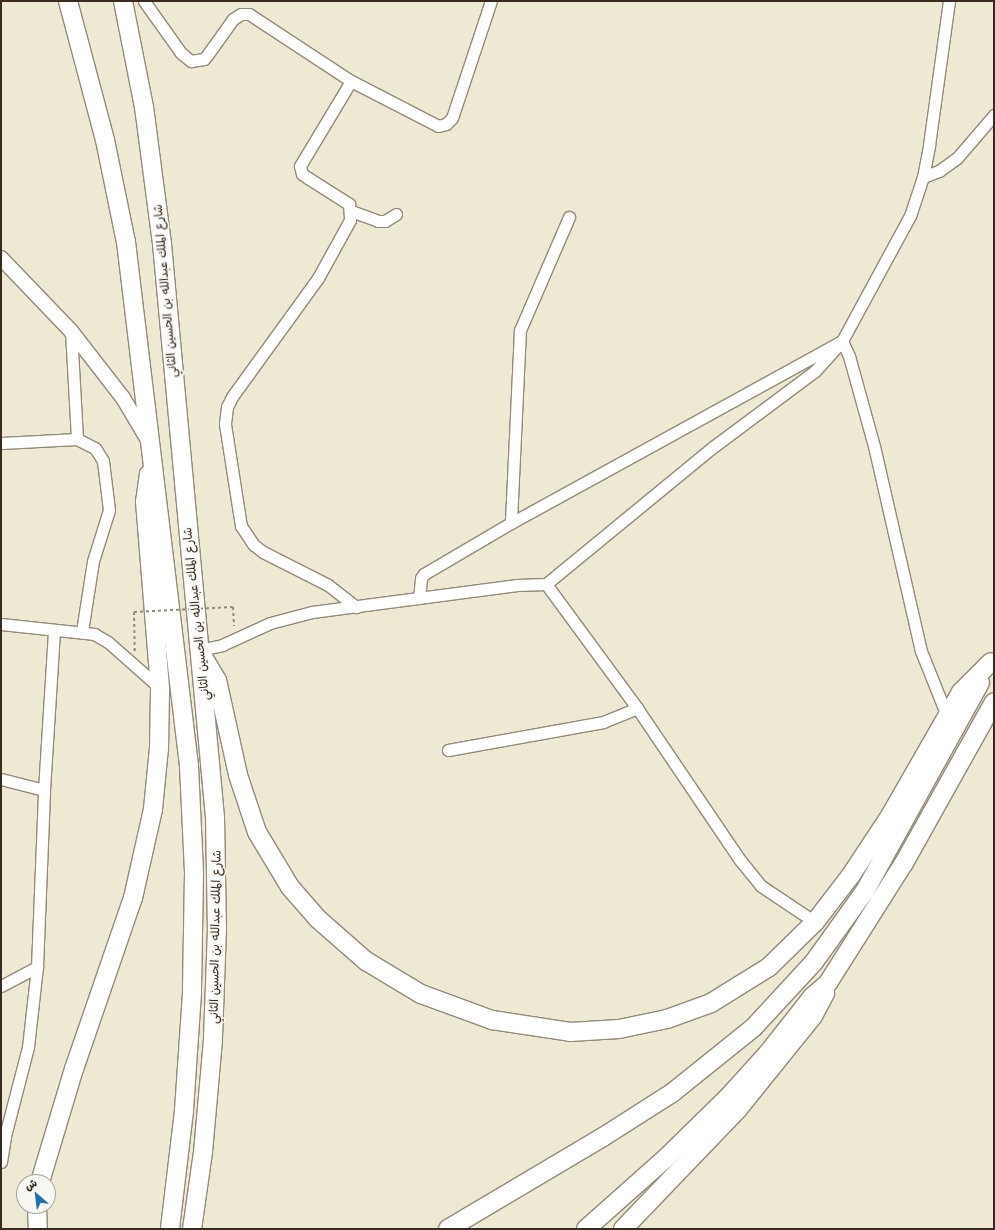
<!DOCTYPE html>
<html>
<head>
<meta charset="utf-8">
<style>
  body { margin:0 }
  #map { position:relative; width:995px; height:1230px; overflow:hidden; background:#ede9d2; font-family:Mali,"Playpen Sans Arabic",sans-serif }
  div>[style] { position:absolute }
  [style*='--x'] { left:calc(var(--x)*1px); top:calc(var(--y)*1px); width:calc(var(--w)*1px); rotate:calc(var(--a)*1deg) }
  .path>* { height:2px; margin-top:-1px; transform-origin:0; background:repeating-linear-gradient(90deg,#948a78 0 3px,transparent 0 6px) }
  .roads { filter:drop-shadow(1px 0 #948a78) drop-shadow(-1px 0 #948a78) drop-shadow(0 1px #948a78) drop-shadow(0 -1px #948a78) }
  .minor>* { height:11px; margin:-5.5px; padding:0 5.5px; transform-origin:5.5px; border-radius:5.5px; background:#fff }
  .tertiary>* { height:14px; margin:-7px; padding:0 7px; transform-origin:7px; border-radius:7px; background:#fff }
  .trunk>* { height:18px; margin:-9px; padding:0 9px; transform-origin:9px; border-radius:9px; background:#fff }
  .path-bridge>* { height:2px; margin-top:-1px; transform-origin:0; background:repeating-linear-gradient(90deg,#948a78 0 3px,transparent 0 6px) }
  span { translate:-50% -50%; white-space:nowrap; text-align:center; line-height:1.15; -webkit-text-stroke:3.5px #f6f6f2; paint-order:stroke }
  .street-label { font-size:12px; color:#3b2a1e }
  .frame { position:absolute; inset:0; border:2px solid #3b2a1e; pointer-events:none }
  .north { position:absolute; left:16px; top:1174px; width:40px; height:40px; box-sizing:border-box; background:#f6f6f2; border:1px solid #aba49d; border-radius:50%; rotate:332deg; font-size:11px; font-weight:700; line-height:16px; text-align:center; color:#3b2a1e }
  .north::after { content:''; display:block; margin:auto; width:14px; height:18px; background:#1f6fb2; clip-path:polygon(50% 0,100% 100%,50% 72%,0 100%) }
</style>
</head>
<body>
<div id="map">
  <div class="path">
    <i style="--x:233;--y:607;--w:19;--a:87"></i>
    <i style="--x:134;--y:612;--w:39;--a:89"></i>
  </div>
  <div class="roads">
    <div class="minor">
      <i style="--x:144;--y:1;--w:64;--a:54.6"></i>
      <i style="--x:181;--y:53;--w:13;--a:39"></i>
      <i style="--x:191;--y:61;--w:13;--a:-9"></i>
      <i style="--x:204;--y:59;--w:6;--a:-51"></i>
      <i style="--x:208;--y:54;--w:43;--a:-54.5"></i>
      <i style="--x:233;--y:19;--w:9;--a:-32"></i>
      <i style="--x:241;--y:14;--w:8;--a:0"></i>
      <i style="--x:249;--y:14;--w:122;--a:33.3"></i>
      <i style="--x:351;--y:81;--w:98;--a:27.3"></i>
      <i style="--x:438;--y:126;--w:8;--a:-14"></i>
      <i style="--x:446;--y:124;--w:8;--a:-45"></i>
      <i style="--x:452;--y:118;--w:123;--a:-71.6"></i>
      <i style="--x:351;--y:81;--w:99;--a:121"></i>
      <i style="--x:300;--y:166;--w:8;--a:76"></i>
      <i style="--x:302;--y:174;--w:7;--a:34"></i>
      <i style="--x:308;--y:178;--w:49;--a:32.4"></i>
      <i style="--x:349;--y:204;--w:16;--a:86"></i>
      <i style="--x:350;--y:220;--w:66;--a:118.9"></i>
      <i style="--x:318;--y:278;--w:147;--a:125.9"></i>
      <i style="--x:232;--y:397;--w:11;--a:117"></i>
      <i style="--x:227;--y:407;--w:17;--a:97"></i>
      <i style="--x:225;--y:424;--w:103;--a:81.1"></i>
      <i style="--x:241;--y:526;--w:23;--a:56"></i>
      <i style="--x:254;--y:545;--w:11;--a:38"></i>
      <i style="--x:263;--y:552;--w:73;--a:26.9"></i>
      <i style="--x:328;--y:585;--w:36;--a:38"></i>
      <i style="--x:923;--y:177;--w:17;--a:-21"></i>
      <i style="--x:939;--y:171;--w:22;--a:-36"></i>
      <i style="--x:957;--y:158;--w:57;--a:-49.3"></i>
      <i style="--x:351;--y:211;--w:29;--a:20"></i>
      <i style="--x:378;--y:221;--w:7;--a:0"></i>
      <i style="--x:385;--y:221;--w:13;--a:-32"></i>
      <i style="--x:569;--y:217;--w:123;--a:113.4"></i>
      <i style="--x:520;--y:330;--w:193;--a:92.7"></i>
      <i style="--x:511;--y:523;--w:378;--a:-28.8"></i>
      <i style="--x:842;--y:341;--w:17;--a:65"></i>
      <i style="--x:849;--y:356;--w:93;--a:74.5"></i>
      <i style="--x:874;--y:446;--w:210;--a:77.1"></i>
      <i style="--x:921;--y:651;--w:70;--a:68.2"></i>
      <i style="--x:71;--y:331;--w:108;--a:86.8"></i>
      <i style="--x:1;--y:443;--w:76;--a:-3"></i>
      <i style="--x:77;--y:439;--w:20;--a:27"></i>
      <i style="--x:95;--y:448;--w:15;--a:58"></i>
      <i style="--x:103;--y:461;--w:49;--a:83"></i>
      <i style="--x:109;--y:510;--w:53;--a:107.4"></i>
      <i style="--x:93;--y:561;--w:71;--a:98.9"></i>
      <i style="--x:546;--y:584;--w:154;--a:53.7"></i>
      <i style="--x:637;--y:708;--w:184;--a:55.9"></i>
      <i style="--x:740;--y:860;--w:33;--a:51"></i>
      <i style="--x:761;--y:886;--w:65;--a:33.7"></i>
      <i style="--x:419;--y:598;--w:20;--a:-84"></i>
      <i style="--x:421;--y:578;--w:5;--a:-53"></i>
      <i style="--x:424;--y:574;--w:101;--a:-30.4"></i>
      <i style="--x:1;--y:624;--w:94;--a:6.1"></i>
      <i style="--x:94;--y:634;--w:16;--a:30"></i>
      <i style="--x:108;--y:642;--w:69;--a:41.5"></i>
      <i style="--x:199;--y:650;--w:24;--a:-12"></i>
      <i style="--x:222;--y:645;--w:53;--a:-24.6"></i>
      <i style="--x:270;--y:623;--w:43;--a:-14.7"></i>
      <i style="--x:312;--y:612;--w:207;--a:-7.5"></i>
      <i style="--x:517;--y:585;--w:29;--a:-2"></i>
      <i style="--x:546;--y:584;--w:216;--a:-39.4"></i>
      <i style="--x:713;--y:447;--w:127;--a:-36.7"></i>
      <i style="--x:815;--y:371;--w:40;--a:-48"></i>
      <i style="--x:842;--y:341;--w:142;--a:-61.5"></i>
      <i style="--x:910;--y:216;--w:41;--a:-71.6"></i>
      <i style="--x:923;--y:177;--w:33;--a:-79"></i>
      <i style="--x:929;--y:145;--w:145;--a:-82.1"></i>
      <i style="--x:448;--y:750;--w:158;--a:-10.2"></i>
      <i style="--x:603;--y:722;--w:37;--a:-22"></i>
      <i style="--x:1;--y:779;--w:44;--a:14.3"></i>
      <i style="--x:1;--y:986;--w:41;--a:-27.8"></i>
      <i style="--x:1;--y:1162;--w:30;--a:-81"></i>
      <i style="--x:6;--y:1132;--w:88;--a:-75.5"></i>
      <i style="--x:28;--y:1047;--w:81;--a:-83.6"></i>
      <i style="--x:37;--y:967;--w:177;--a:-87.7"></i>
      <i style="--x:44;--y:790;--w:160;--a:-86.4"></i>
    </div>
    <div class="tertiary">
      <i style="--x:1;--y:258;--w:101;--a:46.2"></i>
      <i style="--x:71;--y:331;--w:85;--a:52.2"></i>
      <i style="--x:123;--y:398;--w:49;--a:59.2"></i>
    </div>
    <div class="trunk">
      <i style="--x:68;--y:1;--w:144;--a:75.1"></i>
      <i style="--x:105;--y:140;--w:104;--a:78.4"></i>
      <i style="--x:126;--y:242;--w:528;--a:83.14"></i>
      <i style="--x:189;--y:766;--w:108;--a:87.3"></i>
      <i style="--x:194;--y:874;--w:119;--a:91"></i>
      <i style="--x:192;--y:993;--w:118;--a:93.9"></i>
      <i style="--x:184;--y:1111;--w:119;--a:96.8"></i>
      <i style="--x:123;--y:1;--w:108;--a:78.8"></i>
      <i style="--x:144;--y:107;--w:138;--a:82.5"></i>
      <i style="--x:162;--y:244;--w:575;--a:84.72"></i>
      <i style="--x:215;--y:817;--w:112;--a:89"></i>
      <i style="--x:217;--y:929;--w:111;--a:92.1"></i>
      <i style="--x:213;--y:1040;--w:112;--a:95.1"></i>
      <i style="--x:203;--y:1152;--w:78;--a:98.1"></i>
      <i style="--x:200;--y:652;--w:33;--a:59"></i>
      <i style="--x:217;--y:680;--w:97;--a:77.5"></i>
      <i style="--x:238;--y:775;--w:60;--a:71.6"></i>
      <i style="--x:257;--y:832;--w:64;--a:59"></i>
      <i style="--x:290;--y:887;--w:43;--a:48.8"></i>
      <i style="--x:318;--y:919;--w:64;--a:41.2"></i>
      <i style="--x:366;--y:961;--w:64;--a:31"></i>
      <i style="--x:421;--y:994;--w:76;--a:20.1"></i>
      <i style="--x:492;--y:1020;--w:79;--a:8.7"></i>
      <i style="--x:570;--y:1032;--w:49;--a:-3.5"></i>
      <i style="--x:619;--y:1029;--w:49;--a:-11.8"></i>
      <i style="--x:667;--y:1019;--w:47;--a:-20"></i>
      <i style="--x:711;--y:1003;--w:68;--a:-31.8"></i>
      <i style="--x:769;--y:967;--w:64;--a:-44.4"></i>
      <i style="--x:815;--y:922;--w:59;--a:-52.5"></i>
      <i style="--x:851;--y:875;--w:71;--a:-56.5"></i>
      <i style="--x:890;--y:816;--w:143;--a:-60.2"></i>
      <i style="--x:961;--y:692;--w:42;--a:-45"></i>
      <i style="--x:40;--y:1182;--w:118;--a:-73.3"></i>
      <i style="--x:74;--y:1069;--w:181;--a:-71"></i>
      <i style="--x:133;--y:898;--w:91;--a:-77.3"></i>
      <i style="--x:153;--y:809;--w:61;--a:-84.4"></i>
      <i style="--x:159;--y:748;--w:60;--a:-89"></i>
      <i style="--x:160;--y:688;--w:187;--a:-94.6"></i>
      <i style="--x:145;--y:502;--w:28;--a:-82"></i>
      <i style="--x:37;--y:1206;--w:23;--a:88"></i>
      <i style="--x:448;--y:1229;--w:180;--a:-30.7"></i>
      <i style="--x:603;--y:1137;--w:82;--a:-32.5"></i>
      <i style="--x:672;--y:1093;--w:105;--a:-38.8"></i>
      <i style="--x:754;--y:1027;--w:88;--a:-47.3"></i>
      <i style="--x:814;--y:962;--w:87;--a:-54.3"></i>
      <i style="--x:865;--y:891;--w:238;--a:-61.1"></i>
      <i style="--x:586;--y:1229;--w:108;--a:-41.6"></i>
      <i style="--x:667;--y:1157;--w:88;--a:-44.5"></i>
      <i style="--x:730;--y:1095;--w:57;--a:-47.9"></i>
      <i style="--x:768;--y:1053;--w:71;--a:-51.8"></i>
      <i style="--x:812;--y:997;--w:21;--a:-41"></i>
      <i style="--x:828;--y:983;--w:142;--a:-57.7"></i>
      <i style="--x:904;--y:863;--w:184;--a:-60.8"></i>
      <i style="--x:623;--y:1229;--w:166;--a:-46.2"></i>
      <i style="--x:738;--y:1109;--w:119;--a:-51.1"></i>
      <i style="--x:813;--y:1016;--w:26;--a:-62"></i>
    </div>
  </div>
  <div class="path-bridge">
    <i style="--x:134;--y:612;--w:99;--a:-2.9"></i>
  </div>
  <div class="street-label">
    <span style="left:165px;top:291px;rotate:-95deg">شارع الملك عبدالله بن الحسين الثاني</span>
    <span style="left:196px;top:614px;rotate:-96deg">شارع الملك عبدالله بن الحسين الثاني</span>
    <span style="left:215px;top:937px;rotate:-89deg">شارع الملك عبدالله بن الحسين الثاني</span>
  </div>
  <div class="frame"></div>
  <div class="north">ش</div>
</div>
</body>
</html>
